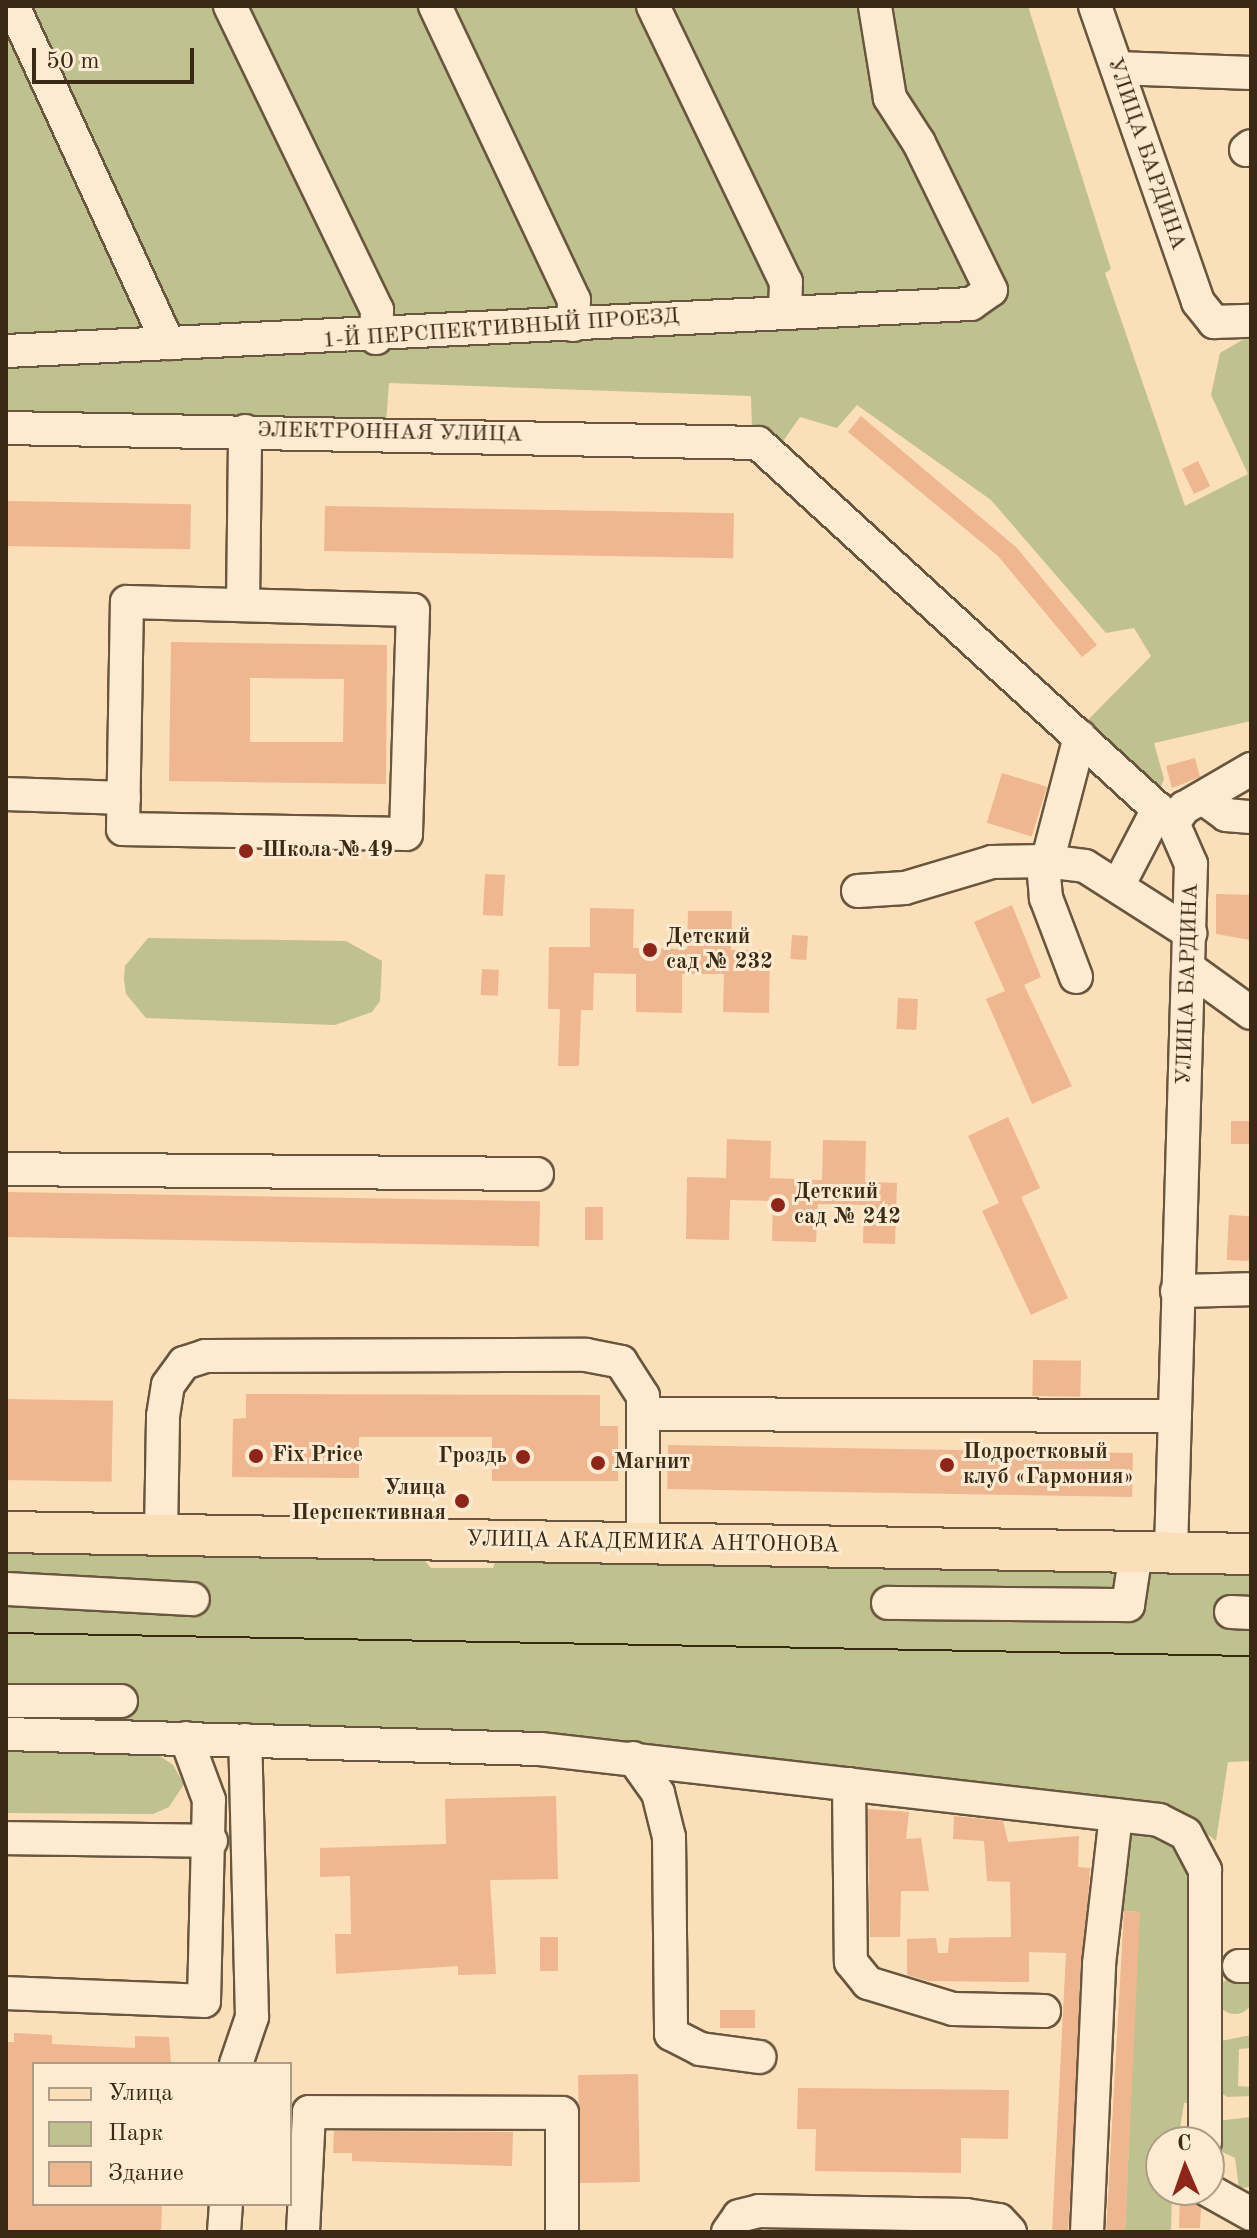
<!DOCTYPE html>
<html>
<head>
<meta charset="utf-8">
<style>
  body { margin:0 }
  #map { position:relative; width:1257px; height:2238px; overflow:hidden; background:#fadfb8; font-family:"Old Standard TT",serif }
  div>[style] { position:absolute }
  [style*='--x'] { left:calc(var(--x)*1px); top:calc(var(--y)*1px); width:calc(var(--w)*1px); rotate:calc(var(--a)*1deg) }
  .green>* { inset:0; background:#bfc18e }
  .round { border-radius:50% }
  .building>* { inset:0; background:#eeb78f; transform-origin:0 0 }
  .roads { filter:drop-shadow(2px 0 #69563e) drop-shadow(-2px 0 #69563e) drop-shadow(0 2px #69563e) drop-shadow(0 -2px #69563e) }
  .minor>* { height:32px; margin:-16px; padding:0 16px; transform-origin:16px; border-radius:16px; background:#fcead1 }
  .major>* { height:40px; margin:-20px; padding:0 20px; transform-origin:20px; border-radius:20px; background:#fadfb8 }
  .tram>* { height:2px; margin:-1px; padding:0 1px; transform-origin:1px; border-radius:1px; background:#392915 }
  .dots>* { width:22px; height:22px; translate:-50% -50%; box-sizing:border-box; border:4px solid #fcead1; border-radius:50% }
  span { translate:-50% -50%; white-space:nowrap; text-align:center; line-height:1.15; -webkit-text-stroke:6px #fcead1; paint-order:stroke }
  .street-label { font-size:22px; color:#392915 }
  .poi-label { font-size:22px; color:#392915; font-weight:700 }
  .left { translate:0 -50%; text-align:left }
  .right { translate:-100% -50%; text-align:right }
  .frame { position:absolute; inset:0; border:8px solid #392915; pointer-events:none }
  .legend { position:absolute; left:32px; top:2062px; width:260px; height:144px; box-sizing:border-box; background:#fcead1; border:2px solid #ae9d86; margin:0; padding:10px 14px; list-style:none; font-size:24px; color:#392915 }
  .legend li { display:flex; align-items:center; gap:16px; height:40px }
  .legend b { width:40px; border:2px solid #ae9d86 }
  .north { position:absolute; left:1145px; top:2126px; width:80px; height:80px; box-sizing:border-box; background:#fcead1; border:2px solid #ae9d86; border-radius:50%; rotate:358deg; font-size:22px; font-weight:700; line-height:32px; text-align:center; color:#392915 }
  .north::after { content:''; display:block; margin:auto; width:28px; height:36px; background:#8f2418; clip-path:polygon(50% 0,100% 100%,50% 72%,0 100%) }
  .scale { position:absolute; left:32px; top:48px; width:162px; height:36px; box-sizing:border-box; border:4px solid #392915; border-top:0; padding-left:10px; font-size:24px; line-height:28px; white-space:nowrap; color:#392915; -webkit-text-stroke:6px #fcead1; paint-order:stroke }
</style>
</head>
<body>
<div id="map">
  <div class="green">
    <i style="clip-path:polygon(6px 6px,1028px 6px,1111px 269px,1105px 273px,1185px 506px,1248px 474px,1211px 395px,1220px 353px,1251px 335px,1251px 721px,1154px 743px,1164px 779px,1159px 791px,1087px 721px,1151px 656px,1134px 628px,1106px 633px,991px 500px,857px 405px,837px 428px,800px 417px,781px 444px,752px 430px,751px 396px,389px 383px,386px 423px,6px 415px)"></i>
    <i style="clip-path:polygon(148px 938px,346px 941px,382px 961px,380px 1001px,372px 1012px,335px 1025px,146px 1018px,126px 994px,124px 979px,125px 966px)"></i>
    <i style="clip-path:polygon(6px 1553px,425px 1561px,431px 1568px,493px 1568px,496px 1560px,1251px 1574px,1251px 1761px,1228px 1762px,1216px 1841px,1191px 1822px,1154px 1809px,6px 1726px)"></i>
    <i style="clip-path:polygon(6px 1746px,151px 1750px,173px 1765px,184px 1784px,169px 1807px,153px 1814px,6px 1813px)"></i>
    <i style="clip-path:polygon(1128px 1820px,1191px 1854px,1198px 2102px,1184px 2103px,1178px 2142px,1161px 2142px,1161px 2190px,1172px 2190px,1171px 2232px,1125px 2232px,1139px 1912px,1113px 1910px)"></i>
    <i class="round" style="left:1217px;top:1978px;width:36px;height:36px"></i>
    <i style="clip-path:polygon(1251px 2035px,1251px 2048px,1239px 2049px,1238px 2086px,1251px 2087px,1251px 2096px,1227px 2097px,1217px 2090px,1216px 2042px)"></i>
    <i style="clip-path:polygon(1251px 2117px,1251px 2187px,1239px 2188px,1235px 2158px,1212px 2147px,1217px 2121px)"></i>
  </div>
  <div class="building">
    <i style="clip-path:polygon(861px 416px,1017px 548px,1097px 645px,1082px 657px,998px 556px,848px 432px)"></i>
    <i style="left:1198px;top:461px;width:28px;height:18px;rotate:64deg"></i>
    <i style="left:6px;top:501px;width:185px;height:45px;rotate:1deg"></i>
    <i style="left:325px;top:506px;width:409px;height:45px;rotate:1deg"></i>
    <i style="clip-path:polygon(evenodd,171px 642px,387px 645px,386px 784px,169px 781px,171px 642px,250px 678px,344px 679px,343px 742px,250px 742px,250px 678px)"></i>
    <i style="clip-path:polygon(1195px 758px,1200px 777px,1172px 788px,1166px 766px)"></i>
    <i style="left:1002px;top:773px;width:47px;height:52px;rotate:17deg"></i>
    <i style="left:485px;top:874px;width:20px;height:41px;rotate:3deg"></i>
    <i style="clip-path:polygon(1216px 894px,1251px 895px,1251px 940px,1216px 934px)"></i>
    <i style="clip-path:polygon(1012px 905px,1041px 977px,1024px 985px,1072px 1086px,1032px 1104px,986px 999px,1005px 991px,974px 922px)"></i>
    <i style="clip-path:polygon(590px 908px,634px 909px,633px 948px,687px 949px,688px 911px,732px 911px,731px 950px,770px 950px,769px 1013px,723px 1012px,724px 974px,682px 974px,682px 1013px,636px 1012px,636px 974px,594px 973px,593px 1010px,581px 1010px,579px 1066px,558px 1066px,560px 1009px,548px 1009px,549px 947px,590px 947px)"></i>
    <i style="left:792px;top:935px;width:16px;height:24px;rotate:4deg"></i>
    <i style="left:482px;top:969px;width:17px;height:26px;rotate:3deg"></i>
    <i style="left:898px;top:998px;width:20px;height:31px;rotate:3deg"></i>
    <i style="clip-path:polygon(1008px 1117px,1040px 1188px,1021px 1197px,1068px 1298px,1031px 1315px,982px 1211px,999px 1203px,968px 1136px)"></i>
    <i style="left:1231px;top:1121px;width:20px;height:23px"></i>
    <i style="clip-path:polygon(727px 1139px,771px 1141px,770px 1178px,822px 1180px,823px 1140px,866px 1141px,865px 1182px,897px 1183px,895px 1244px,863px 1243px,864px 1205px,818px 1204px,816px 1242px,772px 1241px,773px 1201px,730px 1200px,729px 1240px,686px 1239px,687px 1177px,726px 1178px)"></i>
    <i style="left:6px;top:1192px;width:534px;height:45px;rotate:1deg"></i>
    <i style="left:585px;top:1207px;width:18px;height:33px"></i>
    <i style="left:1229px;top:1215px;width:22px;height:45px;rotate:3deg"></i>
    <i style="left:1033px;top:1360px;width:48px;height:36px;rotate:1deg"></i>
    <i style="clip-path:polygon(246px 1394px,600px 1395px,600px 1426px,618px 1426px,618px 1481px,492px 1481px,492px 1437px,359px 1437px,359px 1478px,232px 1477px,233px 1419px,246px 1418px)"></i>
    <i style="left:6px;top:1399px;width:107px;height:81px;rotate:1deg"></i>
    <i style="left:668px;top:1445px;width:465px;height:44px;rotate:1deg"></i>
    <i style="clip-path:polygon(556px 1796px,558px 1879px,490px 1880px,496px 1974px,458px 1975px,458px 1966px,336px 1974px,335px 1934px,351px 1934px,350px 1876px,320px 1877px,320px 1848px,446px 1844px,445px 1799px)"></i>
    <i style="clip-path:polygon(868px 1809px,909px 1812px,906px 1839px,921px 1838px,929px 1891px,901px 1891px,900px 1937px,870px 1937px)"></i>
    <i style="clip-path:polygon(954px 1816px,1003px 1821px,1008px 1842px,1079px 1836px,1078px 1867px,1090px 1868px,1068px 2232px,1052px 2232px,1066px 1953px,1029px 1952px,1029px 1982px,928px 1981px,907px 1975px,907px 1939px,936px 1938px,938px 1953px,948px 1953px,949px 1938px,1011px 1937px,1010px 1882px,987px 1881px,984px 1841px,953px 1839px)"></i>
    <i style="clip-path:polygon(1124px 1911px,1140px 1912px,1125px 2232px,1106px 2232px)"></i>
    <i style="left:540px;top:1937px;width:18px;height:34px"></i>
    <i style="left:720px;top:2010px;width:35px;height:18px"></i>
    <i style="clip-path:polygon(14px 2033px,52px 2035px,52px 2044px,135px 2048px,135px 2036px,169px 2037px,171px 2064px,34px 2064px,34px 2204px,162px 2204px,161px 2232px,6px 2232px,6px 2042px,14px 2042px)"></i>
    <i style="left:638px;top:2074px;width:108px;height:60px;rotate:89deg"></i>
    <i style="clip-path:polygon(798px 2088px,1009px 2090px,1008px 2139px,961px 2138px,961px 2173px,815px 2171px,816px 2129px,797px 2129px)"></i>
    <i style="clip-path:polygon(334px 2131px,513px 2132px,512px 2166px,352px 2161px,352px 2153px,333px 2153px)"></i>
    <i style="clip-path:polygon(1180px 2195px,1190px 2195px,1201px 2208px,1200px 2228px,1179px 2228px)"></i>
  </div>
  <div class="roads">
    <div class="minor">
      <i style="--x:13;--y:6;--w:371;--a:65.3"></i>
      <i style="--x:230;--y:6;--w:338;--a:64.2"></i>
      <i style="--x:377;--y:310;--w:28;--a:92"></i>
      <i style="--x:435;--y:6;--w:325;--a:64.7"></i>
      <i style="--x:574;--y:300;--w:25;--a:92"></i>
      <i style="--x:653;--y:6;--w:306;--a:64.3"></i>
      <i style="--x:786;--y:282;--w:29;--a:92"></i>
      <i style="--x:1095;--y:6;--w:313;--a:70.8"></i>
      <i style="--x:1198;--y:302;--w:26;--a:51"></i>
      <i style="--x:1214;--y:322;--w:37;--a:-2"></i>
      <i style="--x:1117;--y:68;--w:134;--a:2.1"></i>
      <i style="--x:1246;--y:150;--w:6;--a:-39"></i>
      <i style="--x:6;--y:351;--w:966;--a:-2.79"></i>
      <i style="--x:971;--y:304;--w:24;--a:-35"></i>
      <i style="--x:991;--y:290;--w:164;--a:-116.1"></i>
      <i style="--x:919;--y:143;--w:54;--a:-122.8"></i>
      <i style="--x:890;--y:98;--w:93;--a:-99.3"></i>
      <i style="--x:6;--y:428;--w:752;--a:1.14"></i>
      <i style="--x:758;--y:443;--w:563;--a:42.48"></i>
      <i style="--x:1173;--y:823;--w:45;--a:66.3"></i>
      <i style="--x:1191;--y:864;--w:688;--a:91.67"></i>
      <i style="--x:127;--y:602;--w:286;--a:1.6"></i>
      <i style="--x:413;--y:610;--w:224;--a:91.8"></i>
      <i style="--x:406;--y:834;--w:283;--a:-179"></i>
      <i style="--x:123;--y:829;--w:227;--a:-89"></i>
      <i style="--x:243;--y:605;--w:174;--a:-89.3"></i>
      <i style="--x:6;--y:794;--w:118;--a:1.9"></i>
      <i style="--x:1203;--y:798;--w:29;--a:36"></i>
      <i style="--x:1226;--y:815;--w:25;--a:5"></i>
      <i style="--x:1173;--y:823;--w:19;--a:-54"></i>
      <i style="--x:1184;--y:808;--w:78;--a:-30.2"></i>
      <i style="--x:1119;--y:884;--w:85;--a:-62.5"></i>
      <i style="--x:858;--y:891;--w:47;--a:-3.7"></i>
      <i style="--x:905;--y:888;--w:91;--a:-16.6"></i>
      <i style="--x:992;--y:862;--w:53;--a:-1.1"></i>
      <i style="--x:1045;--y:861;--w:40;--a:7.1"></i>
      <i style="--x:1085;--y:866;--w:125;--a:32.5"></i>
      <i style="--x:1190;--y:969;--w:75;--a:35.8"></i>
      <i style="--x:1076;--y:977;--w:85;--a:-110.8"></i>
      <i style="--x:1046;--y:898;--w:24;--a:-95"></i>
      <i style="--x:1044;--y:874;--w:142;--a:-75.3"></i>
      <i style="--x:6;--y:1169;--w:531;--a:0.54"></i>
      <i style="--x:1177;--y:1291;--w:74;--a:-1.5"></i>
      <i style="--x:644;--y:1414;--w:531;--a:0.22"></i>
      <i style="--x:161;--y:1534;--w:118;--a:-89"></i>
      <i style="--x:163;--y:1416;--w:31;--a:-81"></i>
      <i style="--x:168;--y:1385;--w:27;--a:-54"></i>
      <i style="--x:184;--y:1363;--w:22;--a:-18"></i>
      <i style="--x:205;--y:1356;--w:381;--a:-0.2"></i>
      <i style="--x:586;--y:1355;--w:36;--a:11"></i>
      <i style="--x:621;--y:1362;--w:40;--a:57.1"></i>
      <i style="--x:643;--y:1396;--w:147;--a:90"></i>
      <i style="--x:6;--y:1589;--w:187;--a:3.1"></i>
      <i style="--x:888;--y:1603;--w:240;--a:0.5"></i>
      <i style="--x:1128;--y:1605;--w:54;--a:-81.4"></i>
      <i style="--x:1231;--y:1612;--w:20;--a:3"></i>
      <i style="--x:6;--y:1701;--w:115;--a:0"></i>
      <i style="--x:6;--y:1734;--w:534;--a:1.61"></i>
      <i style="--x:540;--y:1749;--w:623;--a:6.54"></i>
      <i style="--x:1159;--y:1820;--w:30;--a:27"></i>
      <i style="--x:1186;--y:1834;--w:41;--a:62.2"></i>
      <i style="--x:1205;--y:1870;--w:272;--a:90"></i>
      <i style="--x:633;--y:1758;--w:43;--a:54.5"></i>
      <i style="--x:658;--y:1793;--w:45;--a:76"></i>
      <i style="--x:669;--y:1837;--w:197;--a:89.4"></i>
      <i style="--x:671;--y:2034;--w:33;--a:27"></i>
      <i style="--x:700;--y:2049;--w:60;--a:7.7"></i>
      <i style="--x:849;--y:1784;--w:178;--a:89.4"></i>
      <i style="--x:851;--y:1962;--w:27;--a:51"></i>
      <i style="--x:868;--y:1983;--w:89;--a:17"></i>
      <i style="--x:953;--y:2009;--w:91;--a:1.3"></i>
      <i style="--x:6;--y:1838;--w:205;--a:0.8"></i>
      <i style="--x:1239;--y:1966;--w:12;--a:0"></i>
      <i style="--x:6;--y:1993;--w:198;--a:2.3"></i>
      <i style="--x:204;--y:2001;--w:201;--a:-88.6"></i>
      <i style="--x:209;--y:1800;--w:66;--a:-110.4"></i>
      <i style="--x:236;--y:2064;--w:50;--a:-71.2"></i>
      <i style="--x:252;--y:2017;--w:277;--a:-91.4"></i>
      <i style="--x:1208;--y:2190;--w:49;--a:29.2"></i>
      <i style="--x:224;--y:2232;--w:28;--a:-86"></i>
      <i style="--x:303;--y:2232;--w:120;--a:-87.1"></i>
      <i style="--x:309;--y:2112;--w:253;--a:0.2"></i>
      <i style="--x:562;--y:2113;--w:119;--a:90"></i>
      <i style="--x:728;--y:2232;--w:19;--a:-55"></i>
      <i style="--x:739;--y:2216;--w:21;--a:-14"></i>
      <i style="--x:759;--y:2211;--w:207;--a:1.1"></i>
      <i style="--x:966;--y:2215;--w:33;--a:9"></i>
      <i style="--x:999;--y:2220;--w:16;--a:47"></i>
      <i style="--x:1087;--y:2232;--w:268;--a:-87.4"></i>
      <i style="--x:1099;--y:1964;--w:150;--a:-83.5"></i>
    </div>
    <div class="major">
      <i style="--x:6;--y:1532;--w:1245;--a:1.01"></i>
    </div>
  </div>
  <div class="tram">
    <i style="--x:6;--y:1633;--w:1245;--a:1.06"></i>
  </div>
  <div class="dots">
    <i style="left:246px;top:851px;background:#8f2418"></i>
    <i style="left:650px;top:950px;background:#8f2418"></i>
    <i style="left:778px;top:1205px;background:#8f2418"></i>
    <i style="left:256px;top:1456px;background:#8f2418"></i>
    <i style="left:523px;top:1457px;background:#8f2418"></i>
    <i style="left:598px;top:1463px;background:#8f2418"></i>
    <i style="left:947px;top:1465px;background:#8f2418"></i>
    <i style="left:462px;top:1501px;background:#8f2418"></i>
  </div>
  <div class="street-label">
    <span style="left:1146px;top:154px;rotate:71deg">УЛИЦА БАРДИНА</span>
    <span style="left:501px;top:329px;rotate:-4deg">1-Й ПЕРСПЕКТИВНЫЙ ПРОЕЗД</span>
    <span style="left:390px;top:433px;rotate:1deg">ЭЛЕКТРОННАЯ УЛИЦА</span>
    <span style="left:1188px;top:984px;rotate:-88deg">УЛИЦА БАРДИНА</span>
    <span style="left:653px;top:1543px;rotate:1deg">УЛИЦА АКАДЕМИКА АНТОНОВА</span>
  </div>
  <div class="poi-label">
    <span class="left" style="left:262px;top:851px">Школа № 49</span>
    <span class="left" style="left:666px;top:950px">Детский<br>сад № 232</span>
    <span class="left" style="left:794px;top:1205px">Детский<br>сад № 242</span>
    <span class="left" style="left:963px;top:1465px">Подростковый<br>клуб «Гармония»</span>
    <span class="left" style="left:272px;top:1456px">Fix Price</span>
    <span class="right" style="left:507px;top:1457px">Гроздь</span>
    <span class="left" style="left:614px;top:1463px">Магнит</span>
    <span class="right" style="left:446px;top:1501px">Улица<br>Перспективная</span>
  </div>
  <div class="frame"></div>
  <ul class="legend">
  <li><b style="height:10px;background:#fadfb8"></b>Улица</li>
  <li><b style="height:22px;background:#bfc18e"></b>Парк</li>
  <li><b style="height:22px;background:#eeb78f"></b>Здание</li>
  </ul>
  <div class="north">С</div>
  <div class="scale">50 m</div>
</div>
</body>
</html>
